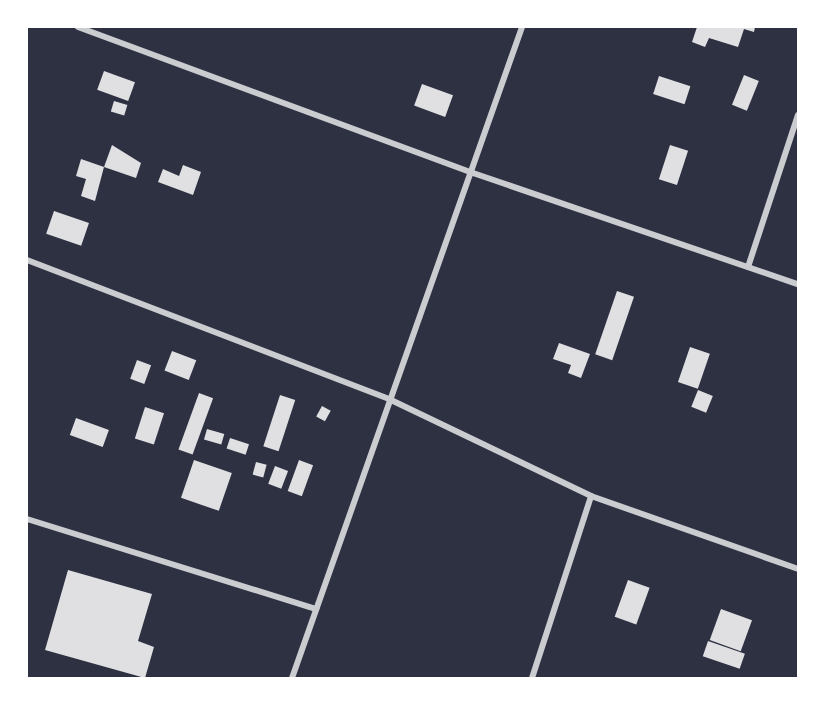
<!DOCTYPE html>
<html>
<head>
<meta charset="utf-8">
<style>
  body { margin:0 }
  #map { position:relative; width:825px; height:705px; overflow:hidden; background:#2d3142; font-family:"PT Sans Narrow",sans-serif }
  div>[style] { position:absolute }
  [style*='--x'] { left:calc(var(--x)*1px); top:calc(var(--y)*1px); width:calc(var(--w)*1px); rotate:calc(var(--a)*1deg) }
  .building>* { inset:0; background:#e0e0e3; transform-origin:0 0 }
  .minor>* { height:6px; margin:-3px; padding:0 3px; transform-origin:3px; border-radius:3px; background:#caccd0 }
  span { translate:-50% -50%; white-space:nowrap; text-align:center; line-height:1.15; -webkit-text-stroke:4.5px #fff; paint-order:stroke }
  .frame { position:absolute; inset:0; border:28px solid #fff; pointer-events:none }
</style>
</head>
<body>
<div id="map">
  <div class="building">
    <i style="clip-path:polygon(697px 27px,755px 27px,754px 32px,744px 29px,738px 47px,709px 38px,705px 47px,692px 42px)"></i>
    <i style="left:104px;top:71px;width:33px;height:20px;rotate:20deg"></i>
    <i style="left:744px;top:75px;width:16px;height:32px;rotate:22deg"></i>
    <i style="left:659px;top:76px;width:33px;height:19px;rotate:18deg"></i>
    <i style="left:422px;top:84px;width:33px;height:23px;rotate:20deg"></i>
    <i style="left:114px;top:101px;width:14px;height:11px;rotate:17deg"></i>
    <i style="clip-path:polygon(112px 145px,141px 163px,136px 178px,104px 167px)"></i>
    <i style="left:670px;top:145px;width:19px;height:36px;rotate:18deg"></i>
    <i style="clip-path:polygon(81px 159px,104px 167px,95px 201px,81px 196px,86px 179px,76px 176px)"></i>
    <i style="clip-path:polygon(183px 165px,201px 172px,193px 195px,158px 182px,163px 169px,179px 176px)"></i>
    <i style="left:54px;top:211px;width:37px;height:24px;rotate:19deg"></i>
    <i style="left:617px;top:291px;width:18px;height:67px;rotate:19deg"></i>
    <i style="clip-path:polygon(559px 343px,590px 354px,581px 378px,568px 373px,571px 365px,553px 359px)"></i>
    <i style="left:690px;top:347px;width:21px;height:37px;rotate:19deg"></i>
    <i style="left:172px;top:351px;width:26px;height:21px;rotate:21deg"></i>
    <i style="left:137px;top:360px;width:15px;height:20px;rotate:20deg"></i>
    <i style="left:698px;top:390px;width:16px;height:18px;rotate:22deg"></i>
    <i style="left:199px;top:393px;width:15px;height:60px;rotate:20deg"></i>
    <i style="left:280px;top:395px;width:16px;height:54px;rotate:18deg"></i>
    <i style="left:322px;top:406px;width:10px;height:12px;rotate:29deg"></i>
    <i style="left:145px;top:407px;width:20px;height:33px;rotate:18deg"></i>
    <i style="left:76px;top:418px;width:35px;height:18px;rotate:20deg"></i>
    <i style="left:207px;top:429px;width:18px;height:11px;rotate:16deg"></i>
    <i style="left:230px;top:438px;width:20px;height:11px;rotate:18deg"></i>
    <i style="left:194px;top:460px;width:40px;height:40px;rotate:19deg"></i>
    <i style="left:299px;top:460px;width:15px;height:33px;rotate:20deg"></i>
    <i style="left:256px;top:462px;width:11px;height:13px;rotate:15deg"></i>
    <i style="left:275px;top:466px;width:14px;height:19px;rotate:21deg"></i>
    <i style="clip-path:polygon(68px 570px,152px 594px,138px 641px,154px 647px,145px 678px,45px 650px)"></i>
    <i style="left:628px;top:580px;width:23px;height:39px;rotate:20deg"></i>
    <i style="left:721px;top:609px;width:33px;height:33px;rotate:20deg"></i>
    <i style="left:708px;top:641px;width:39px;height:16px;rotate:19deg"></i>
  </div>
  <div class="minor">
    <i style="--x:78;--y:27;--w:421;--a:20.3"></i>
    <i style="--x:473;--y:173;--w:343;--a:18.9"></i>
    <i style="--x:27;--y:260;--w:390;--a:21"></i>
    <i style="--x:391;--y:400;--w:222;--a:25.6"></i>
    <i style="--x:591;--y:496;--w:219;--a:19.4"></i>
    <i style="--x:748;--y:267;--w:160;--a:-71.8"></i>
    <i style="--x:27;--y:519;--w:303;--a:17.3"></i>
    <i style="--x:292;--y:678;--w:690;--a:-70.54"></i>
    <i style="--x:532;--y:678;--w:191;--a:-72"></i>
  </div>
  <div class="frame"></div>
</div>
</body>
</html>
